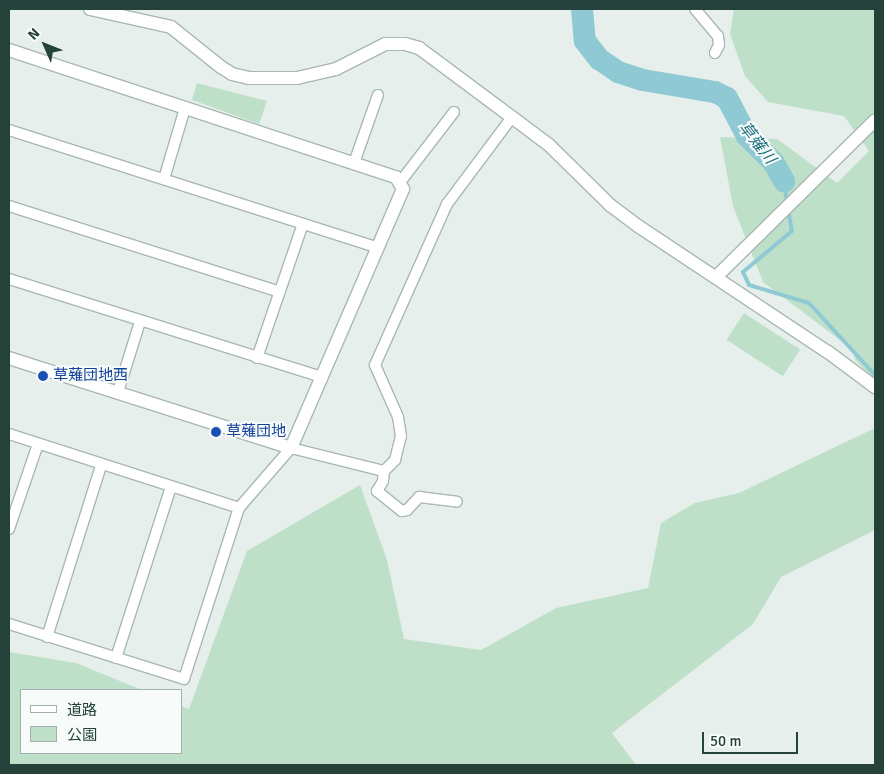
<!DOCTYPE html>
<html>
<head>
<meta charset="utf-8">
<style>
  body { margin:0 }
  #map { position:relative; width:884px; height:774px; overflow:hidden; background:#e6efeb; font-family:Signika,"Noto Sans JP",sans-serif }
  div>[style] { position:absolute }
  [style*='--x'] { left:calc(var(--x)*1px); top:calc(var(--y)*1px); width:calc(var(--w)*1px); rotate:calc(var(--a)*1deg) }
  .green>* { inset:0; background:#bfe0c8; transform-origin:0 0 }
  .stream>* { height:4px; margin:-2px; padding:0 2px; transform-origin:2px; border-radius:2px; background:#8ec9d4 }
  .river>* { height:22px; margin:-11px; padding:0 11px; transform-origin:11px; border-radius:11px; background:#8ec9d4 }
  .roads { filter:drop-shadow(1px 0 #a8b8b2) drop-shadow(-1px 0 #a8b8b2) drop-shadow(0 1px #a8b8b2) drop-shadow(0 -1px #a8b8b2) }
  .minor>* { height:10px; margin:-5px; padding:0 5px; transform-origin:5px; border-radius:5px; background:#fff }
  .tertiary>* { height:12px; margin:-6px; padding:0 6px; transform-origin:6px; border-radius:6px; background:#fff }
  .dots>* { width:14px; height:14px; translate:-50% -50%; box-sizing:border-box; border:2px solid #f7fbf9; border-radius:50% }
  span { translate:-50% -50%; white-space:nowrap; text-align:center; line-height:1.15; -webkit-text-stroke:4px #f7fbf9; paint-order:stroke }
  .transit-label { font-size:15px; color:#164399 }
  .left { translate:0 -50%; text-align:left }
  .water-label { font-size:16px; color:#1c6f80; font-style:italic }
  .frame { position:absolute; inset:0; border:10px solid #24423a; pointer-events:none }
  .legend { position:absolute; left:20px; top:689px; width:162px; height:65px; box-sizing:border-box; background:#f7fbf9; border:1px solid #a3b1ad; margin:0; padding:6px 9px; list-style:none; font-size:15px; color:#24423a }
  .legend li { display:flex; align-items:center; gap:10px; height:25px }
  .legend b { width:25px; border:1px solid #a3b1ad }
  .north { position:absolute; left:20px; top:20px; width:50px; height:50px; -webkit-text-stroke:4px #f7fbf9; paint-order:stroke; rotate:314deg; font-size:14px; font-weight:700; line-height:20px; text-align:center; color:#24423a }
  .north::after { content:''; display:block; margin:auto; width:18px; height:22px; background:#24423a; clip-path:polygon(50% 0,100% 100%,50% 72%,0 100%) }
  .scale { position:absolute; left:702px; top:732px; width:96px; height:22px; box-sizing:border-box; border:2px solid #24423a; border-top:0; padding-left:6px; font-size:15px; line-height:18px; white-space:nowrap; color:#24423a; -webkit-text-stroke:4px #f7fbf9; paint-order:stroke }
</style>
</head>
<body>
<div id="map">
  <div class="green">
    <i style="clip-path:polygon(734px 9px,875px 9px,875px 380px,855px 360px,853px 350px,763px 282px,733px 206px,720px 137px,777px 139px,837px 183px,869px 151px,844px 116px,768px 102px,745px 76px,730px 34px)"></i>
    <i style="clip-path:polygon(197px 83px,267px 101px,259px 124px,192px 100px)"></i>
    <i style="left:744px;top:313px;width:67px;height:32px;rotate:33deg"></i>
    <i style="clip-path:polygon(875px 428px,875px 530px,781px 577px,753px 624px,612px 733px,636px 765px,9px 765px,9px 652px,76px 663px,142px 690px,21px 690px,21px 753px,181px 753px,181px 706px,189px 709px,247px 551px,360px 485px,387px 560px,404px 639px,481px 650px,556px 608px,648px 588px,661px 523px,695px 503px,739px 493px)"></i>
  </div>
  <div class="stream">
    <i style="--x:784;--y:181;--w:21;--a:82"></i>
    <i style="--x:788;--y:209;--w:22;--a:80"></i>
    <i style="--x:792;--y:231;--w:64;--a:140.1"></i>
    <i style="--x:743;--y:272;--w:14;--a:65"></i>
    <i style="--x:749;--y:285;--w:63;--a:16.7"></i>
    <i style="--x:809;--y:303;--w:98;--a:47.5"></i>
  </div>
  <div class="river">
    <i style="--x:582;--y:9;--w:32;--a:85"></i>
    <i style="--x:585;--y:41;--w:23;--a:52"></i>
    <i style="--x:599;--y:59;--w:23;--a:34"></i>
    <i style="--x:618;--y:72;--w:26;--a:18"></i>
    <i style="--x:643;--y:80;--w:73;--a:9.5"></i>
    <i style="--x:715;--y:92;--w:13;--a:27"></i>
    <i style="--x:727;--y:98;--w:43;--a:62.2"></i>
    <i style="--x:747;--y:136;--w:38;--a:45"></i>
    <i style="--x:774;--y:163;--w:21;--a:61"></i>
  </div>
  <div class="roads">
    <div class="minor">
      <i style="--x:695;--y:9;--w:35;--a:50"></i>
      <i style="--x:718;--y:36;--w:9;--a:84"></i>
      <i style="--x:719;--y:45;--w:9;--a:117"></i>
      <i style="--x:9;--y:130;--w:385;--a:17.7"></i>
      <i style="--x:354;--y:163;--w:72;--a:-70.6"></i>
      <i style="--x:164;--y:179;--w:74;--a:-73.5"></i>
      <i style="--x:401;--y:181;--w:87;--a:-52.5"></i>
      <i style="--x:9;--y:206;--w:284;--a:17.6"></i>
      <i style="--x:9;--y:279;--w:327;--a:17.4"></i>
      <i style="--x:257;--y:358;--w:142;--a:-71.1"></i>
      <i style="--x:118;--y:392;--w:73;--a:-72.6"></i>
      <i style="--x:9;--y:434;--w:242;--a:17.8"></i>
      <i style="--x:384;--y:471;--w:10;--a:96"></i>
      <i style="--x:383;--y:481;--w:12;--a:121"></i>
      <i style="--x:377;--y:491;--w:32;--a:39"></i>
      <i style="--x:402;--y:511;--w:5;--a:-11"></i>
      <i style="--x:407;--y:510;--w:18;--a:-47"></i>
      <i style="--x:419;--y:497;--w:38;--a:7"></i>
      <i style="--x:9;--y:529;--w:90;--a:-71.2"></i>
      <i style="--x:9;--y:624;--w:183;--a:17.4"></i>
      <i style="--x:184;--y:679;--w:180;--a:-72.2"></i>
      <i style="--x:239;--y:508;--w:79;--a:-49.1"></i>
      <i style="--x:291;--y:448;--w:96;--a:13.9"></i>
      <i style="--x:384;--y:471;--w:16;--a:-45"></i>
      <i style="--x:395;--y:460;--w:25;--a:-76"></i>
      <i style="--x:401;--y:436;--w:19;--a:-99"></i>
      <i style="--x:398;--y:417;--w:57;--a:-113.9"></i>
      <i style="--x:375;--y:365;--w:176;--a:-65.9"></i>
      <i style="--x:447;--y:204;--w:109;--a:-53.2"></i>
      <i style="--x:47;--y:637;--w:179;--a:-72.5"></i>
      <i style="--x:116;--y:658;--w:180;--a:-72.2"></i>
    </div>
    <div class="tertiary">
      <i style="--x:90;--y:9;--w:83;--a:12.5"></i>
      <i style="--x:171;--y:27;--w:64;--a:38.7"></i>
      <i style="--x:221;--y:67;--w:13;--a:32"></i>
      <i style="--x:232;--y:74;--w:18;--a:13"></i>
      <i style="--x:250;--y:78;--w:47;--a:0"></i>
      <i style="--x:297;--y:78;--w:40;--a:-13"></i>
      <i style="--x:336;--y:69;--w:55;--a:-27"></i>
      <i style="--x:385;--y:44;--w:20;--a:0"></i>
      <i style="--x:405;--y:44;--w:15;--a:16"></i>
      <i style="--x:419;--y:48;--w:162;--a:36.7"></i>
      <i style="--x:549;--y:145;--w:86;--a:44.5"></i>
      <i style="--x:610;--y:205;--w:35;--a:37"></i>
      <i style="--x:638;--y:226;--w:228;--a:33.6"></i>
      <i style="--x:828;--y:352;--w:59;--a:36.7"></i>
      <i style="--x:9;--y:50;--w:407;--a:18.2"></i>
      <i style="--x:396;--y:177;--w:14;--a:60"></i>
      <i style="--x:403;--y:189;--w:282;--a:113.4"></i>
      <i style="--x:291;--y:448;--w:296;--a:-162.3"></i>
      <i style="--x:716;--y:277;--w:223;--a:-44.6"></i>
    </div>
  </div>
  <div class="dots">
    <i style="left:43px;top:376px;background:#1a4fb4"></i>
    <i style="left:216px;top:432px;background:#1a4fb4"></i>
  </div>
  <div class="transit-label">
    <span class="left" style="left:53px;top:376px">草薙団地西</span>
    <span class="left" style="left:226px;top:432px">草薙団地</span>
  </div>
  <div class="water-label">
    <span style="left:757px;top:143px;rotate:52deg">草薙川</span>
  </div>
  <div class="frame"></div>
  <ul class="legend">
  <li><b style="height:6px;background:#fff"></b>道路</li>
  <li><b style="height:14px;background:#bfe0c8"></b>公園</li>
  </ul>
  <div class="north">N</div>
  <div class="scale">50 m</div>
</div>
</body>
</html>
